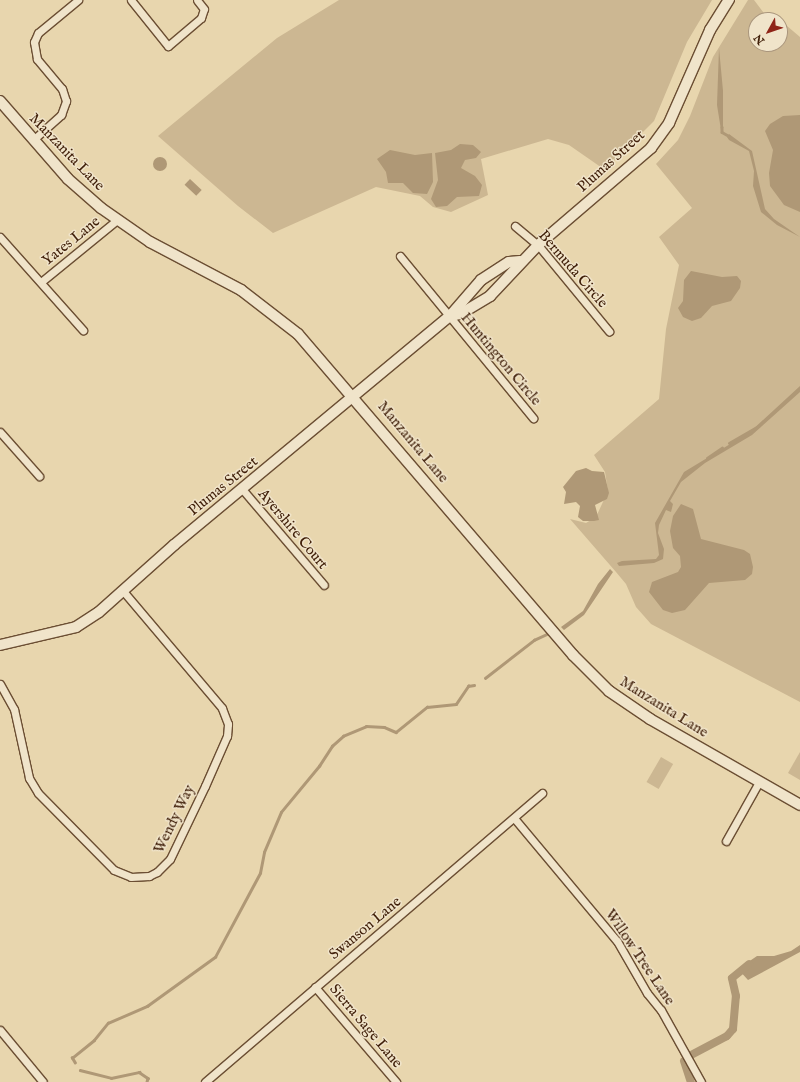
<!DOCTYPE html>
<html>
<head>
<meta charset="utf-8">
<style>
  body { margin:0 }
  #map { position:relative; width:800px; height:1082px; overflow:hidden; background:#e8d6ae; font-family:"IM FELL English",serif }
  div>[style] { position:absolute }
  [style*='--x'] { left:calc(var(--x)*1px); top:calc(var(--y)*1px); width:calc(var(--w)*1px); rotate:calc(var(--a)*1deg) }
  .green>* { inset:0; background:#ccb792; transform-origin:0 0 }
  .water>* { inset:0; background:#af9876; transform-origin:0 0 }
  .round { border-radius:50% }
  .stream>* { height:2.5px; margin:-1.25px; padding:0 1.25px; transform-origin:1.25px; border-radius:1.25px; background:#af9876 }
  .canal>* { height:8px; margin:-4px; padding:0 4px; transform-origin:4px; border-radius:4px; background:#af9876 }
  .roads { filter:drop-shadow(1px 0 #6b4e33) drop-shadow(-1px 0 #6b4e33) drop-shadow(0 1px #6b4e33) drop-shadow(0 -1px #6b4e33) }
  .street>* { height:7px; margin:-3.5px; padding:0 3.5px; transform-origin:3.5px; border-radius:3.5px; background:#f0e4ca }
  .secondary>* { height:10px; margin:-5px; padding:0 5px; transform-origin:5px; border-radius:5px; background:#f0e4ca }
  span { translate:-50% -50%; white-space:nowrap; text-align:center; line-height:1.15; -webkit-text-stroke:3px #f0e4ca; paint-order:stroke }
  .street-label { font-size:15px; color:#41200a }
  .north { position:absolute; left:748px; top:12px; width:40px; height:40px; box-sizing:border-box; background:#f0e4ca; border:1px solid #aa967d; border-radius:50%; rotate:230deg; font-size:11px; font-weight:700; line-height:16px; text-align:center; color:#41200a }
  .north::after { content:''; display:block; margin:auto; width:14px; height:18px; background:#8f2418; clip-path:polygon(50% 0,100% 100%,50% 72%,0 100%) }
</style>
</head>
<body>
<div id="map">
  <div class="green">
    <i style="clip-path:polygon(339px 0,712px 0,687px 42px,654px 121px,605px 170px,569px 145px,548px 139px,481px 159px,488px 195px,451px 212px,433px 207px,420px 196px,376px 187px,273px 233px,238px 206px,158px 136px,277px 38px)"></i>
    <i style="clip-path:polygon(748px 0,754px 0,766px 16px,780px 20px,756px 20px,756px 44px,780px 44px,780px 20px,800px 37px,800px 702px,651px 624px,636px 607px,626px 584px,616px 572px,570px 519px,586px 523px,596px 517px,608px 491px,605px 472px,594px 455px,659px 399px,666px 329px,679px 265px,659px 237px,692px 208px,656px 164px,678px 140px,690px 116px,713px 57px)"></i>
    <i style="clip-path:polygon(800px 752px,800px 780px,788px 773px)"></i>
    <i style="left:661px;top:757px;width:14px;height:29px;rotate:30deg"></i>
  </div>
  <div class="water">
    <i style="clip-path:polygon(719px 48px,723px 91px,723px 130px,721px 130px,717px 105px)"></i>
    <i style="clip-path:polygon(800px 115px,800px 212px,784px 205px,770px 186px,769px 173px,773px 150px,765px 131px,770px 124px,783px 116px)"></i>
    <i style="clip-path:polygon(729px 134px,752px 151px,765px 209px,774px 219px,800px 237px,777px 225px,761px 212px,753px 186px,754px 171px,749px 151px,729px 140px,727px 137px)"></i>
    <i style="clip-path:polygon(460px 144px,473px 145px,481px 152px,476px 158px,465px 160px,461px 168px,475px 176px,482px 185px,479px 196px,457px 197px,447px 206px,436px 207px,431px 199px,438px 180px,435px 153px,451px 150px)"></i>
    <i style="clip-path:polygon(390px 150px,415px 155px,432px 153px,433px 182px,427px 194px,413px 193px,403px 183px,388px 183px,386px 172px,377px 159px)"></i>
    <i class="round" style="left:153px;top:157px;width:14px;height:14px"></i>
    <i style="left:190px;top:179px;width:16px;height:8px;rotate:43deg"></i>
    <i style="clip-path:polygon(691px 271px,722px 277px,737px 276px,741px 281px,740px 288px,731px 301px,712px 306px,701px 318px,692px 321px,683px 317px,678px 308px,683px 301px,684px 280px)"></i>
    <i style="clip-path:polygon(800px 386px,800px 392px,752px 435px,705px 463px,681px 482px,670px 501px,673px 504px,671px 512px,666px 510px,659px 525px,658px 533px,664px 549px,663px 559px,654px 563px,619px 566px,617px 563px,622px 561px,656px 559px,659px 555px,655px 523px,684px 472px,750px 432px)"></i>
    <i style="clip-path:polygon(586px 468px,592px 471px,604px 472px,609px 493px,607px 499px,595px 505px,599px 520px,594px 521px,583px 521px,578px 517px,580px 506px,576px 502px,564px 504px,566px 492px,563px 487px,576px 471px)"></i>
    <i style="clip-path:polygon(681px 504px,693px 509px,701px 539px,744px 550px,750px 554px,753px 567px,752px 574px,745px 580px,709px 583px,685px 610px,672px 613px,663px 610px,649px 592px,652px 582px,678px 572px,681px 567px,680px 556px,673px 548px,670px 531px,673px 516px)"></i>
    <i style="clip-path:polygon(610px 569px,613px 572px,584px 615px,564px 630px,561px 627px,583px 611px,598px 584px)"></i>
    <i style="clip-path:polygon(800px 945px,800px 952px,748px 980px,738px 969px,757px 956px,774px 956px,791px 951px)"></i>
  </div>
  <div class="stream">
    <i style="--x:722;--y:127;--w:5;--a:90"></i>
    <i style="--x:722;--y:132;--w:8;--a:30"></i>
    <i style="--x:729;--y:443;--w:34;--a:-30"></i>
    <i style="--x:707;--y:458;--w:18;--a:-34"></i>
    <i style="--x:485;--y:678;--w:62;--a:-37.8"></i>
    <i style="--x:534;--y:640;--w:19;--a:-25"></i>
    <i style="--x:75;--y:1063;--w:6;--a:-121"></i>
    <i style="--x:72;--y:1058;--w:28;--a:-39"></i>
    <i style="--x:94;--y:1040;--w:22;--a:-51"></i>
    <i style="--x:108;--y:1023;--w:43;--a:-23.6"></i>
    <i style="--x:147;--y:1006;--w:84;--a:-35.8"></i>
    <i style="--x:215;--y:957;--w:95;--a:-61.8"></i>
    <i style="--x:260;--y:873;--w:21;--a:-79"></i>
    <i style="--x:264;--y:852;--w:43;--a:-67"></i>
    <i style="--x:281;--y:812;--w:60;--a:-50.4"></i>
    <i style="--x:319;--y:766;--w:24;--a:-57"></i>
    <i style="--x:332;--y:746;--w:15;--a:-42"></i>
    <i style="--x:343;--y:736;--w:25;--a:-23"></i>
    <i style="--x:366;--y:726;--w:18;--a:3"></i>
    <i style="--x:384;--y:727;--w:13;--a:23"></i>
    <i style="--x:396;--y:732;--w:40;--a:-39"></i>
    <i style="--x:427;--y:707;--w:29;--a:-6"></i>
    <i style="--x:456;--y:704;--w:22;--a:-56"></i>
    <i style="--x:468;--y:686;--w:6;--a:-9"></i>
    <i style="--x:80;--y:1070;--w:32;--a:14"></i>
    <i style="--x:111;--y:1078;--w:29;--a:-12"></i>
    <i style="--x:139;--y:1072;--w:11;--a:34"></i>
    <i style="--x:148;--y:1078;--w:4;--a:104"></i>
  </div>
  <div class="canal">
    <i style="--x:693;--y:1054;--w:38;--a:-28"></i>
    <i style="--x:727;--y:1036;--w:9;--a:-49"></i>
    <i style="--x:733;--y:1029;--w:33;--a:-85"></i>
    <i style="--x:736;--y:996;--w:18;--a:-103"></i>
    <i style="--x:732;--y:978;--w:22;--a:-39"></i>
    <i style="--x:684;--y:1061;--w:22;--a:72"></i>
  </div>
  <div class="roads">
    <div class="street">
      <i style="--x:131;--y:0;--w:59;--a:51.2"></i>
      <i style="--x:168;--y:46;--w:43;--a:-40.3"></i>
      <i style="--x:201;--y:18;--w:9;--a:-72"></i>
      <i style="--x:204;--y:9;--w:11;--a:-128"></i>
      <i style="--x:33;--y:140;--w:38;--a:-42"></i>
      <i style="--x:61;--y:115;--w:15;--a:-70"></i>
      <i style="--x:66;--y:101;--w:13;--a:-108"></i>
      <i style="--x:62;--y:89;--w:39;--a:-130"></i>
      <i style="--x:37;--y:59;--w:17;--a:-100"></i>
      <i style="--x:34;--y:42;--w:10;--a:-66"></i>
      <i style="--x:38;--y:33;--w:52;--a:-39.5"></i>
      <i style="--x:515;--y:226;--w:30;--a:40"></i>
      <i style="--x:538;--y:245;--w:112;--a:50.5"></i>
      <i style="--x:0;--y:237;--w:125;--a:48.3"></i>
      <i style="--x:400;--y:256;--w:210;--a:50.6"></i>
      <i style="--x:41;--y:282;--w:98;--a:-39.2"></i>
      <i style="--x:0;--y:432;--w:59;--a:48.4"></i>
      <i style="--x:242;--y:489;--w:126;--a:49.5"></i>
      <i style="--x:0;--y:684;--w:29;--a:61"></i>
      <i style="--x:14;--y:709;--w:71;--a:77.7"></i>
      <i style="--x:29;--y:778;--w:17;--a:59"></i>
      <i style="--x:38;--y:793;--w:108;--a:45.4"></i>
      <i style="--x:114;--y:870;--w:18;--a:22"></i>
      <i style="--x:131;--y:877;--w:18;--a:-3"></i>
      <i style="--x:149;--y:876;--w:9;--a:-27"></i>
      <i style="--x:157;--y:872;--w:18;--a:-45"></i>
      <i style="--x:170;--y:859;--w:81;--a:-64.4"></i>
      <i style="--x:205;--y:786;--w:55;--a:-66.3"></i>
      <i style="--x:227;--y:736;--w:12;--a:-85"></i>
      <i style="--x:228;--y:724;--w:17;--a:-111"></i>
      <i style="--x:222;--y:708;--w:152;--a:-130.2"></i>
      <i style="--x:514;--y:818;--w:160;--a:50.1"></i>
      <i style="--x:617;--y:941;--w:60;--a:60"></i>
      <i style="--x:647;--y:993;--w:22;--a:51"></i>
      <i style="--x:661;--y:1010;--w:82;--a:60.9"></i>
      <i style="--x:726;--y:841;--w:68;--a:-60.8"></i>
      <i style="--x:315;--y:987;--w:125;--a:49.5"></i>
      <i style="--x:0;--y:1030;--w:67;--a:50.4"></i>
      <i style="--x:205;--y:1082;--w:444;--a:-40.6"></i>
    </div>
    <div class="secondary">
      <i style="--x:0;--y:101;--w:103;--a:48.9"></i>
      <i style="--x:68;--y:179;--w:44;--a:41.3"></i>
      <i style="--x:101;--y:208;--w:60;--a:34.8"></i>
      <i style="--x:150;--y:242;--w:103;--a:27.8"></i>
      <i style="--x:241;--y:290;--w:72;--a:37.7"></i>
      <i style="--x:298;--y:334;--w:423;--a:49.4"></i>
      <i style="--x:573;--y:655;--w:51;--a:45"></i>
      <i style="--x:609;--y:691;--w:50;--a:34.3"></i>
      <i style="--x:650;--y:719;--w:173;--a:29.8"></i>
      <i style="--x:449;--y:317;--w:14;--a:-17"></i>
      <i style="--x:462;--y:313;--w:33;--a:-31"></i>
      <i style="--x:490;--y:296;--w:70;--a:-46.7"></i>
      <i style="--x:538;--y:245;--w:149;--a:-40.6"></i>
      <i style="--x:651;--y:148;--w:31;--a:-54"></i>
      <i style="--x:669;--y:123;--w:102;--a:-66.2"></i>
      <i style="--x:710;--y:30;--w:36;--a:-58"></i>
      <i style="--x:0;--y:645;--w:78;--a:-13.3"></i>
      <i style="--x:76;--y:627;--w:27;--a:-33"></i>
      <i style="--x:99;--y:612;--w:101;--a:-41.8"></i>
      <i style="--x:174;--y:545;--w:357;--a:-39.7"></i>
      <i style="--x:449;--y:317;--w:49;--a:-49.1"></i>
      <i style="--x:481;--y:280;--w:33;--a:-33"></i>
      <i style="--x:509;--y:262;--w:11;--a:-5"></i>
    </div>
  </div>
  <div class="street-label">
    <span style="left:67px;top:152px;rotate:46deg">Manzanita Lane</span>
    <span style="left:611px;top:161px;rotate:-42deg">Plumas Street</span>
    <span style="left:71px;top:241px;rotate:-39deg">Yates Lane</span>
    <span style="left:573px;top:269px;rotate:49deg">Bermuda Circle</span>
    <span style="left:501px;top:359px;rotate:50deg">Huntington Circle</span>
    <span style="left:413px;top:442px;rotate:50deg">Manzanita Lane</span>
    <span style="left:223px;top:486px;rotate:-39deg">Plumas Street</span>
    <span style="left:293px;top:529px;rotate:50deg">Ayershire Court</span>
    <span style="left:664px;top:707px;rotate:32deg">Manzanita Lane</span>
    <span style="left:174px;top:819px;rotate:-64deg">Wendy Way</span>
    <span style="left:365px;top:928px;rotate:-40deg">Swanson Lane</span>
    <span style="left:640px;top:957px;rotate:56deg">Willow Tree Lane</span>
    <span style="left:366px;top:1026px;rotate:50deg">Sierra Sage Lane</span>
  </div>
  <div class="north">N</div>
</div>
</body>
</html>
